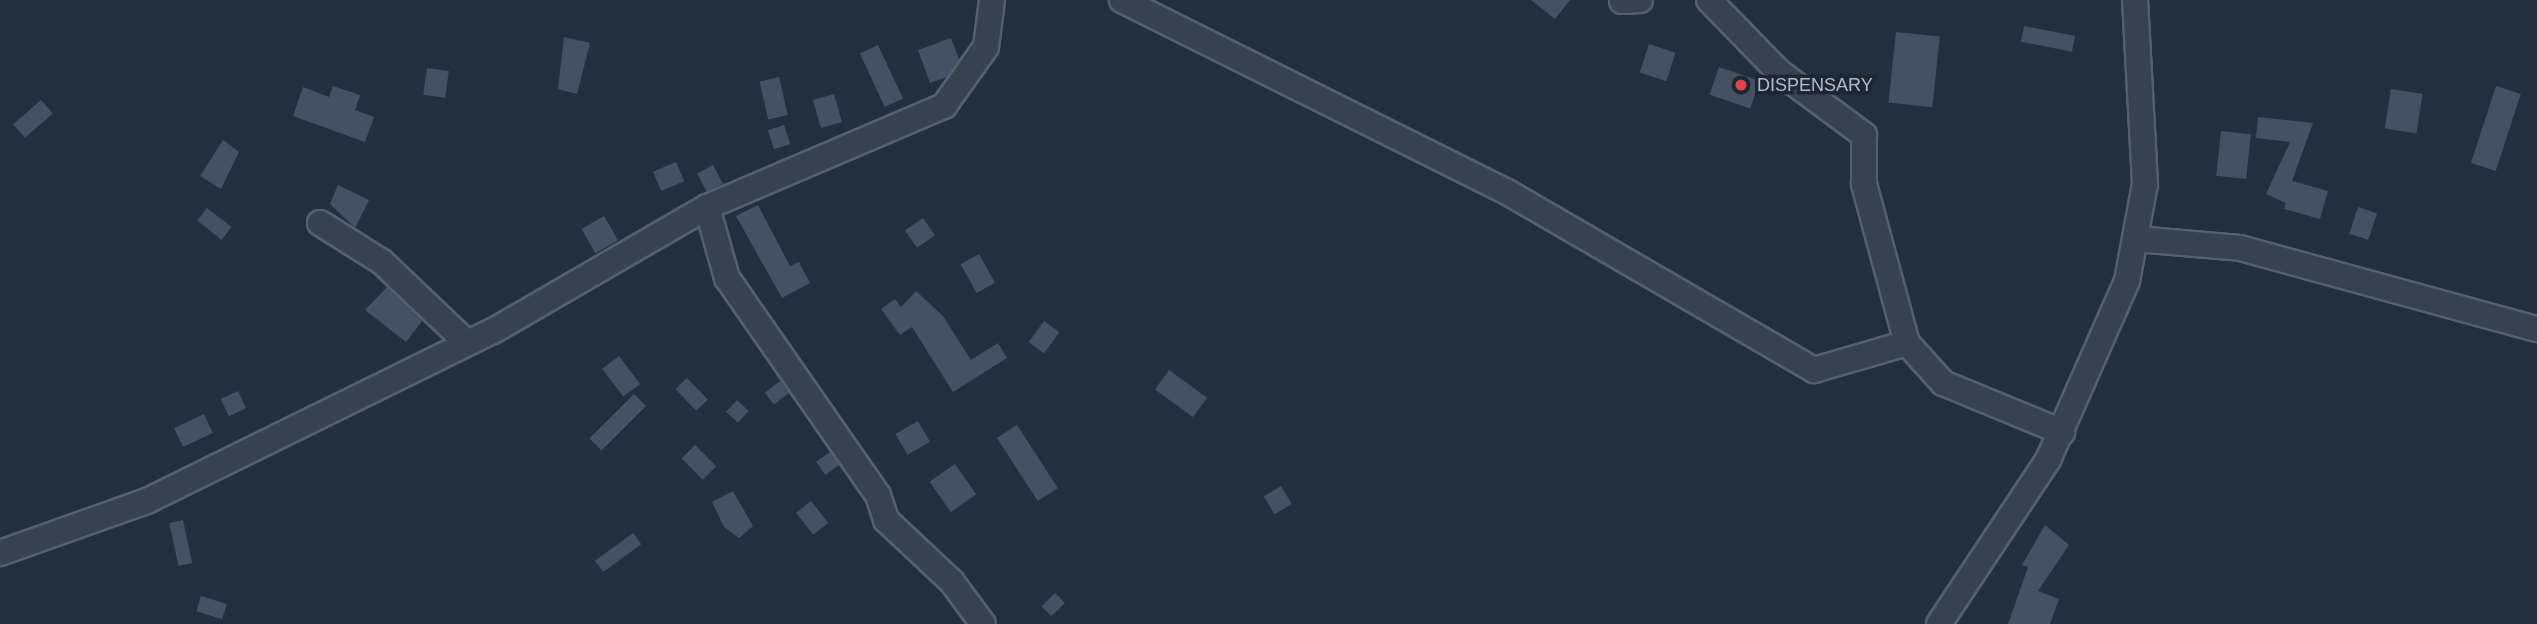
<!DOCTYPE html>
<html>
<head>
<meta charset="utf-8">
<style>
  body { margin:0 }
  #map { position:relative; width:2537px; height:624px; overflow:hidden; background:#242f3e; font-family:Helvetica,sans-serif }
  div>[style] { position:absolute }
  [style*='--x'] { left:calc(var(--x)*1px); top:calc(var(--y)*1px); width:calc(var(--w)*1px); rotate:calc(var(--a)*1deg) }
  .building>* { inset:0; background:#455162; transform-origin:0 0 }
  .roads { filter:drop-shadow(2px 0 #565f6c) drop-shadow(-2px 0 #565f6c) drop-shadow(0 2px #565f6c) drop-shadow(0 -2px #565f6c) }
  .minor>* { height:24px; margin:-12px; padding:0 12px; transform-origin:12px; border-radius:12px; background:#38414e }
  .dots>* { width:19px; height:19px; translate:-50% -50%; box-sizing:border-box; border:4px solid #1d2633; border-radius:50% }
  span { translate:-50% -50%; white-space:nowrap; text-align:center; line-height:1.15; -webkit-text-stroke:7px #1d2633; paint-order:stroke }
  .poi-label { font-size:18px; color:#b4bcc9 }
  .left { translate:0 -50%; text-align:left }
</style>
</head>
<body>
<div id="map">
  <div class="building">
    <i style="clip-path:polygon(1531px 0,1570px 0,1555px 19px)"></i>
    <i style="left:2024px;top:26px;width:52px;height:16px;rotate:11deg"></i>
    <i style="left:1896px;top:32px;width:44px;height:71px;rotate:6deg"></i>
    <i style="clip-path:polygon(564px 37px,590px 43px,577px 94px,558px 89px)"></i>
    <i style="clip-path:polygon(951px 38px,959px 59px,947px 77px,930px 83px,918px 50px)"></i>
    <i style="left:1649px;top:44px;width:28px;height:30px;rotate:18deg"></i>
    <i style="left:878px;top:45px;width:59px;height:20px;rotate:65deg"></i>
    <i style="left:1719px;top:67px;width:43px;height:29px;rotate:19deg"></i>
    <i style="left:427px;top:68px;width:22px;height:27px;rotate:8deg"></i>
    <i style="left:779px;top:77px;width:39px;height:20px;rotate:77deg"></i>
    <i style="clip-path:polygon(333px 86px,360px 95px,355px 110px,374px 117px,365px 142px,293px 116px,303px 87px,329px 97px)"></i>
    <i style="left:2496px;top:86px;width:26px;height:81px;rotate:18deg"></i>
    <i style="left:2391px;top:89px;width:32px;height:40px;rotate:9deg"></i>
    <i style="left:834px;top:94px;width:29px;height:22px;rotate:74deg"></i>
    <i style="left:41px;top:100px;width:18px;height:37px;rotate:49deg"></i>
    <i style="clip-path:polygon(2258px 117px,2313px 123px,2292px 181px,2328px 191px,2320px 219px,2284px 209px,2286px 203px,2266px 194px,2290px 142px,2256px 138px)"></i>
    <i style="left:784px;top:125px;width:20px;height:17px;rotate:72deg"></i>
    <i style="left:2221px;top:131px;width:30px;height:45px;rotate:6deg"></i>
    <i style="clip-path:polygon(223px 140px,239px 152px,221px 189px,200px 176px)"></i>
    <i style="left:676px;top:162px;width:21px;height:25px;rotate:67deg"></i>
    <i style="left:713px;top:165px;width:21px;height:18px;rotate:62deg"></i>
    <i style="clip-path:polygon(338px 185px,369px 200px,355px 228px,330px 204px)"></i>
    <i style="clip-path:polygon(758px 205px,790px 266px,799px 262px,810px 283px,782px 298px,736px 216px)"></i>
    <i style="left:2358px;top:207px;width:20px;height:28px;rotate:18deg"></i>
    <i style="left:207px;top:208px;width:31px;height:16px;rotate:38deg"></i>
    <i style="left:604px;top:216px;width:28px;height:26px;rotate:60deg"></i>
    <i style="left:923px;top:218px;width:21px;height:22px;rotate:55deg"></i>
    <i style="left:979px;top:254px;width:33px;height:21px;rotate:61deg"></i>
    <i style="clip-path:polygon(387px 287px,422px 321px,406px 342px,365px 310px)"></i>
    <i style="clip-path:polygon(916px 291px,943px 316px,971px 360px,998px 343px,1007px 358px,953px 392px,912px 327px,900px 335px,881px 309px,895px 299px,901px 307px)"></i>
    <i style="left:1044px;top:321px;width:19px;height:26px;rotate:36deg"></i>
    <i style="left:619px;top:356px;width:35px;height:21px;rotate:53deg"></i>
    <i style="left:1169px;top:370px;width:47px;height:24px;rotate:36deg"></i>
    <i style="left:687px;top:378px;width:30px;height:16px;rotate:46deg"></i>
    <i style="left:780px;top:381px;width:15px;height:19px;rotate:53deg"></i>
    <i style="left:238px;top:391px;width:19px;height:19px;rotate:65deg"></i>
    <i style="left:634px;top:394px;width:17px;height:63px;rotate:45deg"></i>
    <i style="left:737px;top:400px;width:16px;height:16px;rotate:43deg"></i>
    <i style="left:204px;top:414px;width:21px;height:33px;rotate:65deg"></i>
    <i style="left:918px;top:421px;width:24px;height:26px;rotate:60deg"></i>
    <i style="left:1017px;top:425px;width:75px;height:24px;rotate:57deg"></i>
    <i style="left:695px;top:445px;width:30px;height:19px;rotate:45deg"></i>
    <i style="left:830px;top:452px;width:16px;height:17px;rotate:55deg"></i>
    <i style="left:955px;top:464px;width:37px;height:31px;rotate:55deg"></i>
    <i style="left:1281px;top:486px;width:21px;height:20px;rotate:59deg"></i>
    <i style="clip-path:polygon(733px 491px,753px 526px,739px 538px,724px 527px,712px 502px)"></i>
    <i style="left:811px;top:501px;width:28px;height:19px;rotate:52deg"></i>
    <i style="left:183px;top:520px;width:44px;height:14px;rotate:78deg"></i>
    <i style="clip-path:polygon(2045px 525px,2069px 545px,2038px 591px,2059px 599px,2050px 624px,2008px 624px,2028px 567px,2022px 565px)"></i>
    <i style="left:633px;top:533px;width:14px;height:47px;rotate:54deg"></i>
    <i style="left:1055px;top:593px;width:14px;height:19px;rotate:45deg"></i>
    <i style="left:201px;top:596px;width:27px;height:16px;rotate:17deg"></i>
  </div>
  <div class="roads">
    <div class="minor">
      <i style="--x:1122;--y:0;--w:430;--a:26.5"></i>
      <i style="--x:1507;--y:192;--w:355;--a:30.1"></i>
      <i style="--x:1814;--y:370;--w:97;--a:-16.2"></i>
      <i style="--x:1907;--y:343;--w:54;--a:48"></i>
      <i style="--x:1943;--y:383;--w:129;--a:22.4"></i>
      <i style="--x:1709;--y:0;--w:100;--a:45.8"></i>
      <i style="--x:1779;--y:72;--w:106;--a:36.5"></i>
      <i style="--x:1864;--y:135;--w:49;--a:90"></i>
      <i style="--x:1864;--y:184;--w:165;--a:74.9"></i>
      <i style="--x:1622;--y:1;--w:18;--a:-3"></i>
      <i style="--x:707;--y:207;--w:74;--a:74.3"></i>
      <i style="--x:727;--y:278;--w:264;--a:55.2"></i>
      <i style="--x:878;--y:495;--w:26;--a:72"></i>
      <i style="--x:886;--y:520;--w:91;--a:43.2"></i>
      <i style="--x:952;--y:582;--w:52;--a:53.6"></i>
      <i style="--x:320;--y:223;--w:73;--a:32.2"></i>
      <i style="--x:382;--y:262;--w:115;--a:43.6"></i>
      <i style="--x:2136;--y:239;--w:104;--a:4.9"></i>
      <i style="--x:2240;--y:248;--w:308;--a:15.3"></i>
      <i style="--x:0;--y:553;--w:156;--a:-19.5"></i>
      <i style="--x:147;--y:501;--w:386;--a:-26.2"></i>
      <i style="--x:493;--y:331;--w:247;--a:-30.1"></i>
      <i style="--x:707;--y:207;--w:258;--a:-23.1"></i>
      <i style="--x:944;--y:106;--w:72;--a:-54.6"></i>
      <i style="--x:986;--y:47;--w:47;--a:-82.7"></i>
      <i style="--x:1939;--y:624;--w:197;--a:-56.4"></i>
      <i style="--x:2048;--y:460;--w:196;--a:-66.2"></i>
      <i style="--x:2127;--y:281;--w:99;--a:-79.5"></i>
      <i style="--x:2145;--y:184;--w:184;--a:-93.1"></i>
    </div>
  </div>
  <div class="dots">
    <i style="left:1741px;top:85px;background:#e0444e"></i>
  </div>
  <div class="poi-label">
    <span class="left" style="left:1757px;top:85px">DISPENSARY</span>
  </div>
</div>
</body>
</html>
